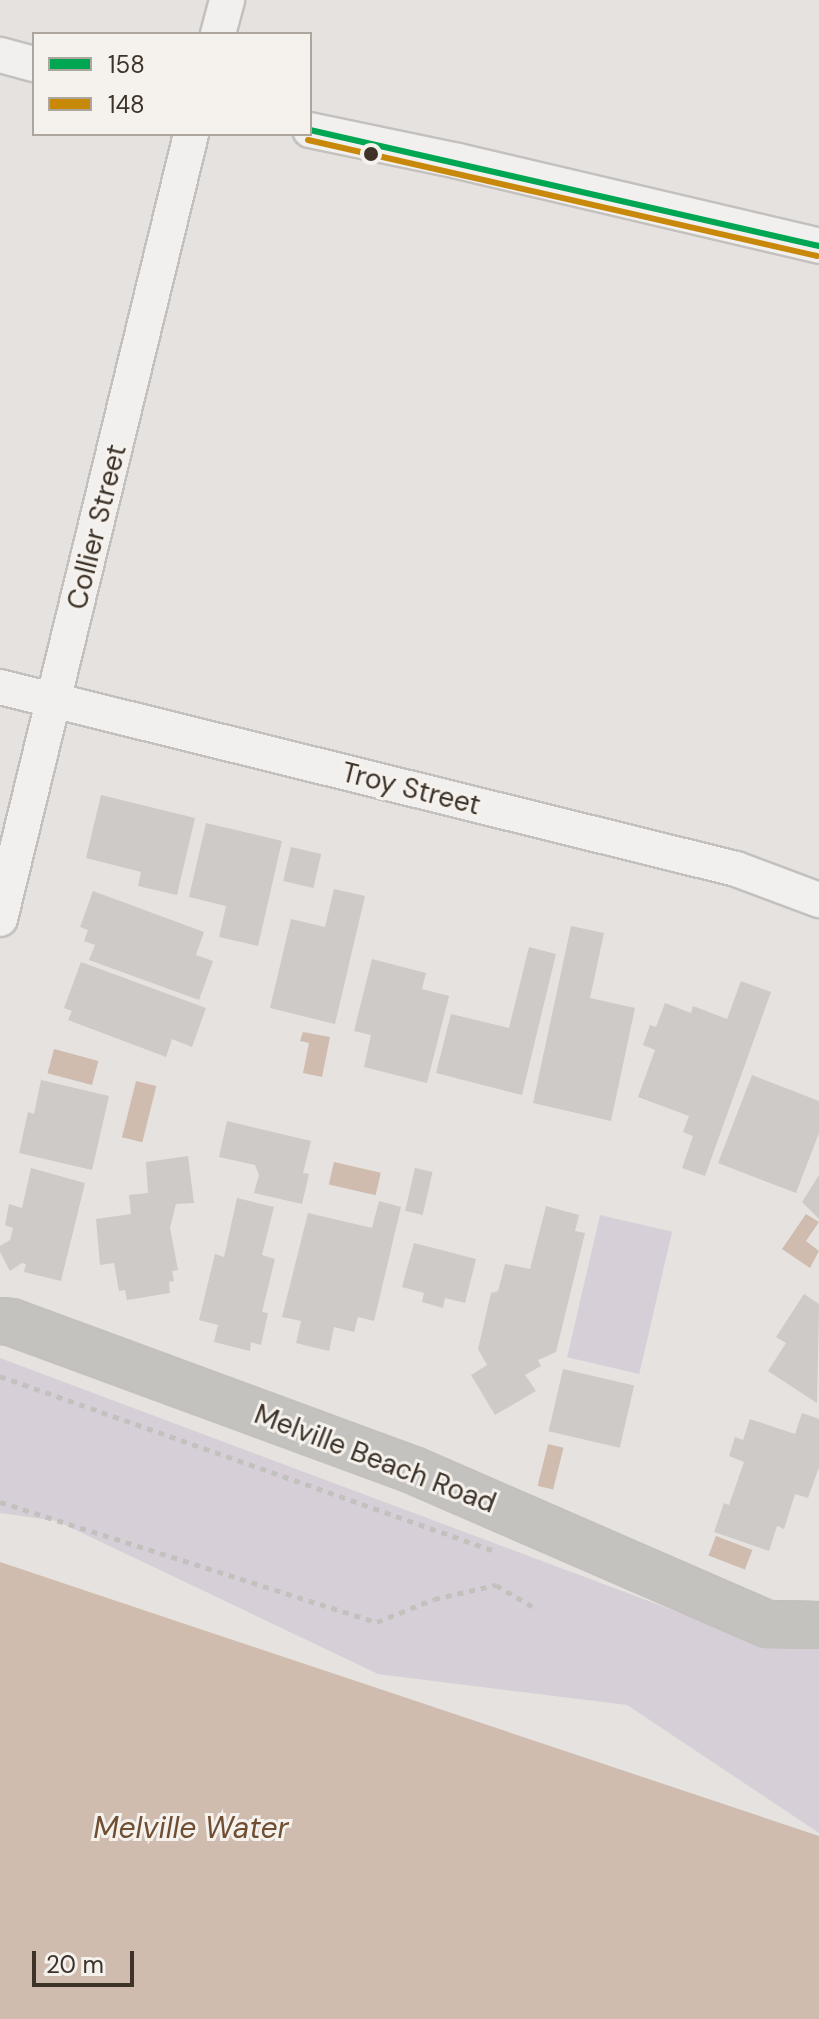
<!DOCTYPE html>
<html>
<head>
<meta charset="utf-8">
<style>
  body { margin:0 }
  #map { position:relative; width:819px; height:2019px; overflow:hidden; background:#e5e2e0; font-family:"DM Sans",sans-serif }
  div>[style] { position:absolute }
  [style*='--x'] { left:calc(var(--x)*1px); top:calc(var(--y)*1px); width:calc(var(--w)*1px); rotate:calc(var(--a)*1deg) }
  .green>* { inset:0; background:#d6cfd7; transform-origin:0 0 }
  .water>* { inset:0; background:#cfbcae; transform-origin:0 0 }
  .building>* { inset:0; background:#cdcac8; transform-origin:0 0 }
  .path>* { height:5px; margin-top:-2.5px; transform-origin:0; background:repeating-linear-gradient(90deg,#c3c1be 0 6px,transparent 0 12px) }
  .roads { filter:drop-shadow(2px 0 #c3c0be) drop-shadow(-2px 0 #c3c0be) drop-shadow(0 2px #c3c0be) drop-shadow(0 -2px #c3c0be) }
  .street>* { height:34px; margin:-17px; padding:0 17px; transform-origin:17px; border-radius:17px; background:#f1f0ef }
  .secondary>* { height:44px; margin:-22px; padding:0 22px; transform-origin:22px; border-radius:22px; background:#c4c2be }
  .bus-1>* { height:6px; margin:-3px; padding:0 3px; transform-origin:3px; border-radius:3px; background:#00a651 }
  .bus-2>* { height:6px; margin:-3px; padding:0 3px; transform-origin:3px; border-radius:3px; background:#c8890a }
  .dots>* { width:22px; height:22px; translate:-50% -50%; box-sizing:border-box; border:4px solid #f5f1ed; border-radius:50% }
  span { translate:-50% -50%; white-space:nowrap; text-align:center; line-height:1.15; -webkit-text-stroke:6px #f5f1ed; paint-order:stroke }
  .street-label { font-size:28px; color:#3d3328 }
  .water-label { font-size:30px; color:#6f4e33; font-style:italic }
  .legend { position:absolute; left:32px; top:32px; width:280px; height:104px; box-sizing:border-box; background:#f5f1ed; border:2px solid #aba59e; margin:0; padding:10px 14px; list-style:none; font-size:24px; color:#3d3328 }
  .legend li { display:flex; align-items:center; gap:16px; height:40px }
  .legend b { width:40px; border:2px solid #aba59e }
  .scale { position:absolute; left:32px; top:1951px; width:102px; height:36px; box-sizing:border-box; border:4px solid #3d3328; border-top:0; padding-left:10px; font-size:24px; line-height:28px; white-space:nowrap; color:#3d3328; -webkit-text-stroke:6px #f5f1ed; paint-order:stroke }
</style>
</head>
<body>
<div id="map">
  <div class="green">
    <i style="left:600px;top:1215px;width:74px;height:146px;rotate:13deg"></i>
    <i style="clip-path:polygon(0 1358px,678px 1612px,819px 1637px,819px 1833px,627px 1705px,378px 1674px,57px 1521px,0 1513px)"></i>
  </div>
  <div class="water">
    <i style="clip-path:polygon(303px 1032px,330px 1037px,322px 1077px,303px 1073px,309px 1043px,300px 1041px)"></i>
    <i style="left:54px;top:1049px;width:46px;height:25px;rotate:15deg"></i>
    <i style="left:136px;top:1081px;width:21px;height:58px;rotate:14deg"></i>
    <i style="left:334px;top:1162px;width:48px;height:23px;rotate:13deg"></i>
    <i style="clip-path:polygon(806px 1214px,819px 1222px,806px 1241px,819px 1251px,810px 1268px,782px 1249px)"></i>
    <i style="left:548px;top:1444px;width:16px;height:43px;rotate:14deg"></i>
    <i style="left:716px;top:1536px;width:39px;height:21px;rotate:21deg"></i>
    <i style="clip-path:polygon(0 1562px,819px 1836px,819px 2019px,0 2019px)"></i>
  </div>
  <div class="building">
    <i style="clip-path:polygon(101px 795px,195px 818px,177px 895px,138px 886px,141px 872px,86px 858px)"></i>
    <i style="clip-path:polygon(206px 823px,282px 841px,258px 946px,219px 937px,226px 906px,189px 897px)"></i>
    <i style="left:291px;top:847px;width:31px;height:35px;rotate:13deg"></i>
    <i style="clip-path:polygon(334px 889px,365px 896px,335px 1024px,270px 1008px,291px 919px,325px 927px)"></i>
    <i style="clip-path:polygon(93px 891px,204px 932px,196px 955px,213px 961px,199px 1000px,89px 960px,95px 945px,84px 941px,88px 930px,80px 927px)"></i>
    <i style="clip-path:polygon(571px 926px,604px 933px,590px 998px,635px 1008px,611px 1121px,533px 1103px)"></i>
    <i style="clip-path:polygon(529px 947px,556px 954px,522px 1095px,436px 1073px,451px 1014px,509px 1028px)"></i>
    <i style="clip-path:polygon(372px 959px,426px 973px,422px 989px,449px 996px,427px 1083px,364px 1067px,371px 1035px,354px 1031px)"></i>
    <i style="clip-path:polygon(81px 962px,206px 1008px,192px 1047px,172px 1039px,166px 1057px,68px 1020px,72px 1011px,64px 1008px)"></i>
    <i style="clip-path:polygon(741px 981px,771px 992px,705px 1176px,682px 1168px,693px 1136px,683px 1132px,689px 1116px,638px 1097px,655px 1050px,643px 1045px,650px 1025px,656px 1027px,665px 1003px,691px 1013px,693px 1006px,727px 1019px)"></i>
    <i style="clip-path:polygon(752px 1075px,819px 1101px,819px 1133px,796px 1193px,718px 1163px)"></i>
    <i style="clip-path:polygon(41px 1080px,109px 1096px,92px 1170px,19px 1153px,28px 1112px,34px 1114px)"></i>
    <i style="clip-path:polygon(227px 1121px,311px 1141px,303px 1173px,309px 1174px,302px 1204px,254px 1193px,259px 1175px,255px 1165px,219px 1157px)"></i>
    <i style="clip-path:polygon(188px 1156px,194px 1203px,176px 1204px,170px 1228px,178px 1270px,172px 1271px,174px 1281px,169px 1282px,170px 1293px,127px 1300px,125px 1290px,119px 1291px,114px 1263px,100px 1265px,96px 1219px,131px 1214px,129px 1195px,148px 1193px,146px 1162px)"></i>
    <i style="clip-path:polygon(31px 1168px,85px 1183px,61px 1281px,24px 1272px,26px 1264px,22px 1263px,10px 1271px,0 1252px,0 1246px,10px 1240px,13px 1228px,5px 1225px,9px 1204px,22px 1208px)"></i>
    <i style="left:415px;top:1168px;width:18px;height:44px;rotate:13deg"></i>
    <i style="clip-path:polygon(819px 1175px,819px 1219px,802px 1202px)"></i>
    <i style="clip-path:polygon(237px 1198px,274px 1207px,262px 1255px,275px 1259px,262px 1312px,268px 1313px,261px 1345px,251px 1342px,250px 1351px,214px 1342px,218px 1325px,199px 1320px,215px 1254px,224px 1257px)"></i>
    <i style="clip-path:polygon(379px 1201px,401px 1207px,374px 1321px,358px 1317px,354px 1332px,334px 1327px,329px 1351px,296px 1343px,301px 1321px,282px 1317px,308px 1213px,372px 1228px)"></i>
    <i style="clip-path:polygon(546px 1206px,579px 1215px,575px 1231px,585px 1233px,556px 1352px,538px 1360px,541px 1366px,525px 1375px,536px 1391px,495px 1415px,471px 1375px,487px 1365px,478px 1349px,491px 1293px,498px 1291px,505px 1264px,530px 1269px)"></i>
    <i style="clip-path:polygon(414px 1243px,476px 1259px,465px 1303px,445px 1298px,443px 1308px,422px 1302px,424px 1293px,402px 1287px)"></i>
    <i style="clip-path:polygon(804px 1294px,819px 1304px,817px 1403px,768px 1371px,786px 1343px,776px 1337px)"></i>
    <i style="left:563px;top:1369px;width:73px;height:64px;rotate:13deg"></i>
    <i style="clip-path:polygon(802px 1413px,819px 1419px,819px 1467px,808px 1498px,795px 1494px,784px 1529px,777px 1526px,769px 1551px,714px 1532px,724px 1503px,729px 1505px,744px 1462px,729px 1456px,735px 1437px,743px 1440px,750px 1419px,795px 1434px)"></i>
  </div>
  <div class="path">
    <i style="--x:0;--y:1376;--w:522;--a:19.48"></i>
    <i style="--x:0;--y:1502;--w:396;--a:17.7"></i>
    <i style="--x:377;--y:1622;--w:61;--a:-22"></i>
    <i style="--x:434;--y:1599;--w:64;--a:-12.7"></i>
    <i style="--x:496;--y:1585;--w:43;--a:30.7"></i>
  </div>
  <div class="roads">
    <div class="street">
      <i style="--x:218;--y:34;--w:35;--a:-75"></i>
      <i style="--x:0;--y:55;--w:35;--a:15"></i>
      <i style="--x:310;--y:130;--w:151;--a:11.8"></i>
      <i style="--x:458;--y:161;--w:371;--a:13.2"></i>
      <i style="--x:0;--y:687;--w:758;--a:13.89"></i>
      <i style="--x:736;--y:869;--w:89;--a:20.5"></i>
      <i style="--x:0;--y:919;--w:808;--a:-76.32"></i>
    </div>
    <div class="secondary">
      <i style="--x:0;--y:1321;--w:11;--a:5"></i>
      <i style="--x:11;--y:1322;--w:428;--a:20.2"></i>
      <i style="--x:413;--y:1470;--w:387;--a:23.5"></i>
      <i style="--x:768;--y:1624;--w:51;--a:1.1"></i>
    </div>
  </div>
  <div class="bus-1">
    <i style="--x:310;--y:130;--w:522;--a:12.84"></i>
  </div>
  <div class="bus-2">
    <i style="--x:308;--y:140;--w:522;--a:12.84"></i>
  </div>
  <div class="dots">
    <i style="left:371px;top:154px;background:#3d3328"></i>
  </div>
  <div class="street-label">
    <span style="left:97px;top:527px;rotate:-76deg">Collier Street</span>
    <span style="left:411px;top:789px;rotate:14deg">Troy Street</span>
    <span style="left:375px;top:1459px;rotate:21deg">Melville Beach Road</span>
  </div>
  <div class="water-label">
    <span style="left:191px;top:1828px">Melville Water</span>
  </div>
  <ul class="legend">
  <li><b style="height:10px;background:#00a651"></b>158</li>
  <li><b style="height:10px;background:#c8890a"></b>148</li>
  </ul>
  <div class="scale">20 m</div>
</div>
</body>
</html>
